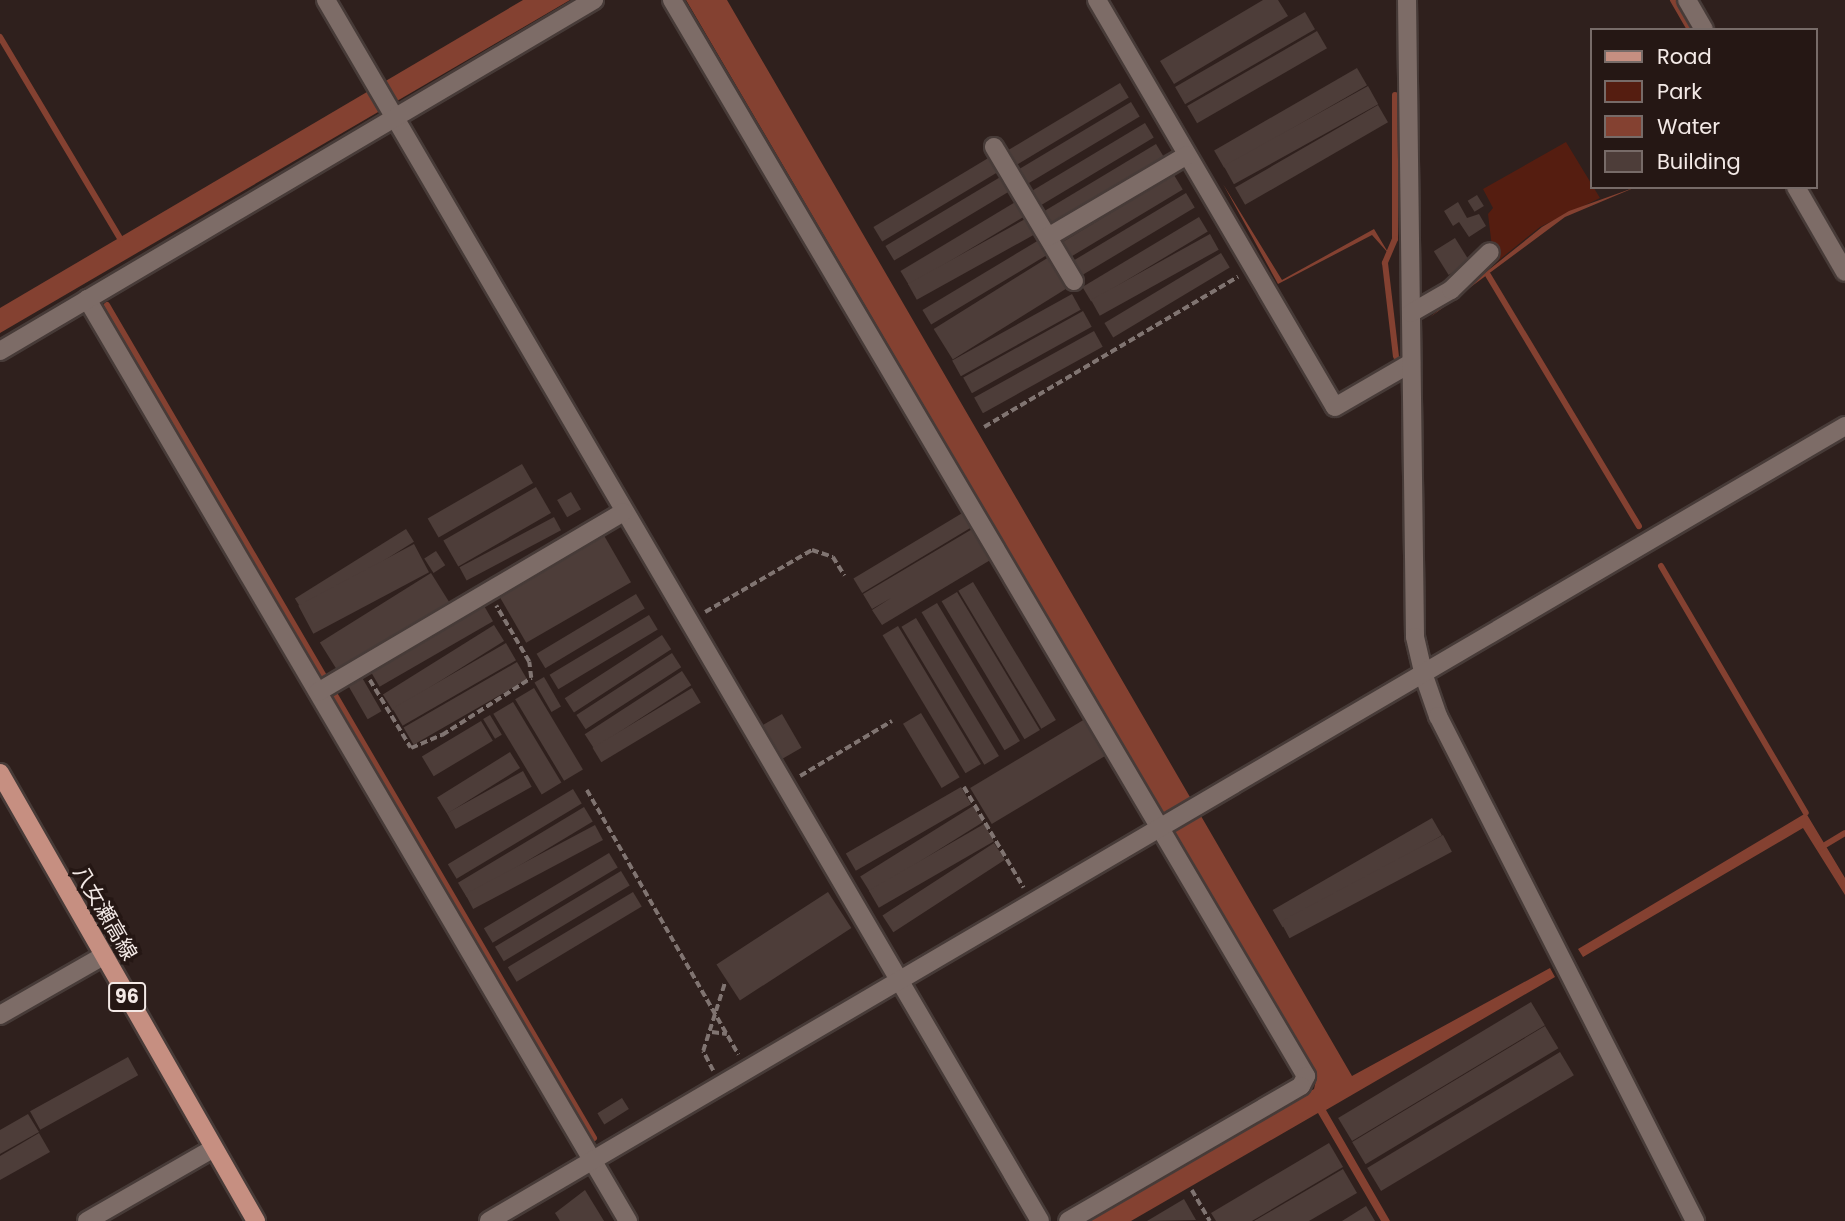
<!DOCTYPE html>
<html>
<head>
<meta charset="utf-8">
<style>
  body { margin:0 }
  #map { position:relative; width:1845px; height:1221px; overflow:hidden; background:#2f201d; font-family:Poppins,"Noto Sans JP",sans-serif }
  div>[style] { position:absolute }
  [style*='--x'] { left:calc(var(--x)*1px); top:calc(var(--y)*1px); width:calc(var(--w)*1px); rotate:calc(var(--a)*1deg) }
  .green>* { inset:0; background:#551d10 }
  .water>* { inset:0; background:#844131 }
  .stream>* { height:6px; margin:-3px; padding:0 3px; transform-origin:3px; border-radius:3px; background:#844131 }
  .building>* { inset:0; background:#4d3d39; transform-origin:0 0 }
  .path>* { height:3.5px; margin-top:-1.75px; transform-origin:0; background:repeating-linear-gradient(90deg,#807471 0 7px,transparent 0 10.5px) }
  .roads { filter:drop-shadow(2px 0 #473b38) drop-shadow(-2px 0 #473b38) drop-shadow(0 2px #473b38) drop-shadow(0 -2px #473b38) }
  .minor>* { height:18px; margin:-9px; padding:0 9px; transform-origin:9px; border-radius:9px; background:#7d6c67 }
  .major>* { height:18px; margin:-9px; padding:0 9px; transform-origin:9px; border-radius:9px; background:#c68f81 }
  span { translate:-50% -50%; white-space:nowrap; text-align:center; line-height:1.15; -webkit-text-stroke:7px #251714; paint-order:stroke }
  .shield-label span { padding:2px 5px; background:#251714; border:2px solid; border-radius:5px; -webkit-text-stroke-width:0 }
  .shield-label { font-size:19px; color:#f3e9e6; font-weight:700 }
  .street-label { font-size:21px; color:#f3e9e6 }
  .legend { position:absolute; left:1590px; top:28px; width:228px; height:161px; box-sizing:border-box; background:#251714; border:2px solid #776b68; margin:0; padding:9px 12px; list-style:none; font-size:21px; color:#f3e9e6 }
  .legend li { display:flex; align-items:center; gap:14px; height:35px }
  .legend b { width:35px; border:2px solid #776b68 }
</style>
</head>
<body>
<div id="map">
  <div class="green">
    <i style="clip-path:polygon(1566px 142px,1600px 198px,1540px 227px,1494px 264px,1488px 214px,1493px 208px,1483px 189px)"></i>
  </div>
  <div class="water">
    <i style="clip-path:polygon(523px 0,570px 0,0 333px,0 308px)"></i>
    <i style="clip-path:polygon(686px 0,727px 0,1352px 1076px,1550px 968px,1555px 977px,1326px 1110px,1390px 1221px,1381px 1221px,1318px 1113px,1131px 1221px,1088px 1221px,1314px 1089px,1317px 1076px)"></i>
    <i style="clip-path:polygon(1223px 184px,1282px 280px,1374px 229px,1389px 254px,1372px 235px,1278px 284px)"></i>
    <i style="clip-path:polygon(1636px 187px,1565px 217px,1429px 318px,1542px 227px,1569px 211px)"></i>
    <i style="clip-path:polygon(1806px 813px,1845px 878px,1845px 895px,1803px 828px,1583px 957px,1578px 949px)"></i>
  </div>
  <div class="stream">
    <i style="--x:1673;--y:0;--w:34;--a:60"></i>
    <i style="--x:0;--y:37;--w:233;--a:59.2"></i>
    <i style="--x:1395;--y:95;--w:144;--a:90"></i>
    <i style="--x:1395;--y:239;--w:26;--a:113"></i>
    <i style="--x:1385;--y:263;--w:94;--a:83.3"></i>
    <i style="--x:1488;--y:275;--w:293;--a:59"></i>
    <i style="--x:107;--y:305;--w:965;--a:59.69"></i>
    <i style="--x:1661;--y:566;--w:286;--a:59.6"></i>
    <i style="--x:1820;--y:848;--w:29;--a:-31"></i>
  </div>
  <div class="building">
    <i style="clip-path:polygon(1263px 0,1278px 0,1288px 16px,1174px 84px,1160px 61px)"></i>
    <i style="left:1305px;top:12px;width:20px;height:150px;rotate:60deg"></i>
    <i style="left:1317px;top:31px;width:20px;height:150px;rotate:60deg"></i>
    <i style="left:1357px;top:68px;width:20px;height:165px;rotate:60deg"></i>
    <i style="left:1120px;top:83px;width:17px;height:136px;rotate:59deg"></i>
    <i style="left:1368px;top:86px;width:21px;height:165px;rotate:61deg"></i>
    <i style="left:1131px;top:102px;width:17px;height:136px;rotate:59deg"></i>
    <i style="left:1378px;top:105px;width:20px;height:165px;rotate:60deg"></i>
    <i style="left:1145px;top:123px;width:17px;height:136px;rotate:59deg"></i>
    <i style="left:1156px;top:144px;width:17px;height:135px;rotate:59deg"></i>
    <i style="left:990px;top:157px;width:17px;height:136px;rotate:59deg"></i>
    <i style="left:1174px;top:175px;width:17px;height:135px;rotate:59deg"></i>
    <i style="left:1002px;top:176px;width:17px;height:136px;rotate:59deg"></i>
    <i style="left:1186px;top:193px;width:17px;height:136px;rotate:59deg"></i>
    <i style="left:1477px;top:195px;width:13px;height:11px;rotate:58deg"></i>
    <i style="left:1017px;top:201px;width:17px;height:136px;rotate:59deg"></i>
    <i style="clip-path:polygon(1458px 202px,1467px 218px,1479px 214px,1486px 226px,1469px 237px,1459px 222px,1453px 226px,1444px 211px)"></i>
    <i style="left:1199px;top:217px;width:17px;height:136px;rotate:59deg"></i>
    <i style="left:1027px;top:218px;width:18px;height:136px;rotate:61deg"></i>
    <i style="left:1210px;top:234px;width:18px;height:136px;rotate:61deg"></i>
    <i style="left:1455px;top:238px;width:28px;height:25px;rotate:58deg"></i>
    <i style="left:1039px;top:240px;width:17px;height:136px;rotate:59deg"></i>
    <i style="left:1221px;top:253px;width:17px;height:136px;rotate:59deg"></i>
    <i style="left:1049px;top:257px;width:36px;height:136px;rotate:58deg"></i>
    <i style="left:1072px;top:294px;width:18px;height:137px;rotate:61deg"></i>
    <i style="left:1083px;top:311px;width:18px;height:137px;rotate:61deg"></i>
    <i style="left:1094px;top:331px;width:18px;height:137px;rotate:61deg"></i>
    <i style="left:522px;top:464px;width:22px;height:109px;rotate:60deg"></i>
    <i style="left:536px;top:487px;width:30px;height:107px;rotate:60deg"></i>
    <i style="left:571px;top:492px;width:20px;height:16px;rotate:60deg"></i>
    <i style="left:964px;top:512px;width:17px;height:129px;rotate:59deg"></i>
    <i style="left:554px;top:517px;width:15px;height:107px;rotate:62deg"></i>
    <i style="clip-path:polygon(974px 528px,992px 559px,882px 625px,872px 610px,891px 598px,872px 609px,863px 594px)"></i>
    <i style="left:406px;top:529px;width:15px;height:131px;rotate:58deg"></i>
    <i style="left:602px;top:532px;width:58px;height:121px;rotate:60deg"></i>
    <i style="left:414px;top:544px;width:32px;height:131px;rotate:62deg"></i>
    <i style="left:436px;top:551px;width:17px;height:14px;rotate:57deg"></i>
    <i style="left:431px;top:573px;width:38px;height:131px;rotate:58deg"></i>
    <i style="left:973px;top:582px;width:161px;height:17px;rotate:59deg"></i>
    <i style="left:957px;top:592px;width:161px;height:18px;rotate:59deg"></i>
    <i style="left:636px;top:594px;width:17px;height:116px;rotate:59deg"></i>
    <i style="left:937px;top:603px;width:161px;height:18px;rotate:59deg"></i>
    <i style="left:483px;top:604px;width:20px;height:131px;rotate:60deg"></i>
    <i style="left:649px;top:615px;width:17px;height:116px;rotate:59deg"></i>
    <i style="left:916px;top:618px;width:161px;height:17px;rotate:59deg"></i>
    <i style="left:494px;top:625px;width:19px;height:131px;rotate:58deg"></i>
    <i style="left:898px;top:626px;width:161px;height:18px;rotate:59deg"></i>
    <i style="left:662px;top:635px;width:17px;height:116px;rotate:57deg"></i>
    <i style="left:506px;top:643px;width:20px;height:131px;rotate:60deg"></i>
    <i style="left:672px;top:653px;width:17px;height:114px;rotate:57deg"></i>
    <i style="left:517px;top:662px;width:20px;height:131px;rotate:60deg"></i>
    <i style="left:682px;top:671px;width:17px;height:116px;rotate:57deg"></i>
    <i style="left:360px;top:674px;width:43px;height:16px;rotate:60deg"></i>
    <i style="left:544px;top:677px;width:34px;height:11px;rotate:60deg"></i>
    <i style="left:534px;top:688px;width:95px;height:22px;rotate:59deg"></i>
    <i style="left:692px;top:688px;width:17px;height:116px;rotate:59deg"></i>
    <i style="left:513px;top:702px;width:94px;height:23px;rotate:59deg"></i>
    <i style="left:921px;top:713px;width:75px;height:21px;rotate:59deg"></i>
    <i style="left:782px;top:714px;width:39px;height:26px;rotate:60deg"></i>
    <i style="left:490px;top:715px;width:23px;height:8px;rotate:59deg"></i>
    <i style="left:1085px;top:719px;width:42px;height:134px;rotate:59deg"></i>
    <i style="left:481px;top:721px;width:23px;height:69px;rotate:59deg"></i>
    <i style="left:510px;top:752px;width:19px;height:86px;rotate:58deg"></i>
    <i style="left:523px;top:771px;width:18px;height:87px;rotate:61deg"></i>
    <i style="left:961px;top:787px;width:20px;height:133px;rotate:60deg"></i>
    <i style="left:573px;top:789px;width:17px;height:146px;rotate:59deg"></i>
    <i style="left:973px;top:806px;width:19px;height:133px;rotate:58deg"></i>
    <i style="left:584px;top:807px;width:17px;height:147px;rotate:59deg"></i>
    <i style="left:1432px;top:818px;width:20px;height:184px;rotate:60deg"></i>
    <i style="left:984px;top:824px;width:20px;height:133px;rotate:60deg"></i>
    <i style="left:595px;top:825px;width:17px;height:147px;rotate:62deg"></i>
    <i style="left:1443px;top:835px;width:19px;height:184px;rotate:62deg"></i>
    <i style="left:994px;top:843px;width:20px;height:133px;rotate:57deg"></i>
    <i style="left:609px;top:853px;width:17px;height:146px;rotate:59deg"></i>
    <i style="left:621px;top:871px;width:17px;height:147px;rotate:59deg"></i>
    <i style="left:633px;top:892px;width:17px;height:146px;rotate:59deg"></i>
    <i style="left:828px;top:892px;width:43px;height:133px;rotate:57deg"></i>
    <i style="left:1531px;top:1002px;width:27px;height:225px;rotate:59deg"></i>
    <i style="left:1545px;top:1026px;width:26px;height:225px;rotate:59deg"></i>
    <i style="left:1560px;top:1052px;width:27px;height:225px;rotate:59deg"></i>
    <i style="left:128px;top:1057px;width:21px;height:112px;rotate:61deg"></i>
    <i style="left:622px;top:1098px;width:13px;height:29px;rotate:58deg"></i>
    <i style="clip-path:polygon(28px 1114px,39px 1132px,0 1154px,0 1130px)"></i>
    <i style="clip-path:polygon(39px 1133px,50px 1152px,0 1180px,0 1156px)"></i>
    <i style="clip-path:polygon(1329px 1143px,1343px 1167px,1252px 1221px,1216px 1221px,1211px 1213px)"></i>
    <i style="clip-path:polygon(1343px 1169px,1357px 1193px,1309px 1221px,1254px 1221px)"></i>
    <i style="clip-path:polygon(585px 1190px,604px 1221px,560px 1221px,555px 1213px)"></i>
    <i style="clip-path:polygon(1184px 1199px,1196px 1220px,1147px 1221px)"></i>
    <i style="clip-path:polygon(1366px 1206px,1375px 1221px,1342px 1221px)"></i>
  </div>
  <div class="path">
    <i style="--x:984;--y:427;--w:295;--a:-30.6"></i>
    <i style="--x:705;--y:612;--w:124;--a:-30.1"></i>
    <i style="--x:812;--y:550;--w:22;--a:18"></i>
    <i style="--x:833;--y:557;--w:22;--a:58"></i>
    <i style="--x:370;--y:680;--w:79;--a:58.9"></i>
    <i style="--x:411;--y:748;--w:34;--a:-23"></i>
    <i style="--x:442;--y:735;--w:106;--a:-32.6"></i>
    <i style="--x:531;--y:678;--w:16;--a:-97"></i>
    <i style="--x:529;--y:662;--w:65;--a:-120.5"></i>
    <i style="--x:800;--y:776;--w:107;--a:-30.9"></i>
    <i style="--x:964;--y:787;--w:117;--a:59.3"></i>
    <i style="--x:587;--y:790;--w:305;--a:60.2"></i>
    <i style="--x:712;--y:1032;--w:15;--a:8"></i>
    <i style="--x:713;--y:1071;--w:22;--a:-117"></i>
    <i style="--x:703;--y:1051;--w:72;--a:-72.3"></i>
    <i style="--x:1192;--y:1190;--w:36;--a:60"></i>
  </div>
  <div class="roads">
    <div class="minor">
      <i style="--x:326;--y:0;--w:1414;--a:59.68"></i>
      <i style="--x:672;--y:0;--w:1249;--a:59.49"></i>
      <i style="--x:1306;--y:1076;--w:11;--a:117"></i>
      <i style="--x:1301;--y:1086;--w:269;--a:149.9"></i>
      <i style="--x:1097;--y:0;--w:471;--a:59.7"></i>
      <i style="--x:1335;--y:407;--w:88;--a:-30.1"></i>
      <i style="--x:1407;--y:0;--w:637;--a:89.28"></i>
      <i style="--x:1415;--y:637;--w:37;--a:77"></i>
      <i style="--x:1423;--y:673;--w:46;--a:70.8"></i>
      <i style="--x:1438;--y:716;--w:567;--a:63.03"></i>
      <i style="--x:1687;--y:0;--w:34;--a:60"></i>
      <i style="--x:994;--y:147;--w:156;--a:59.2"></i>
      <i style="--x:1796;--y:187;--w:98;--a:60"></i>
      <i style="--x:1048;--y:237;--w:161;--a:-30.5"></i>
      <i style="--x:87;--y:299;--w:1069;--a:59.6"></i>
      <i style="--x:1411;--y:313;--w:46;--a:-29.9"></i>
      <i style="--x:1451;--y:290;--w:54;--a:-44.3"></i>
      <i style="--x:0;--y:351;--w:690;--a:-30.58"></i>
      <i style="--x:318;--y:692;--w:354;--a:-30.5"></i>
      <i style="--x:0;--y:1015;--w:119;--a:-29.8"></i>
      <i style="--x:87;--y:1221;--w:146;--a:-29.9"></i>
      <i style="--x:489;--y:1221;--w:1572;--a:-30.38"></i>
    </div>
    <div class="major">
      <i style="--x:0;--y:773;--w:516;--a:60.26"></i>
    </div>
  </div>
  <div class="shield-label">
    <span style="left:127px;top:997px">96</span>
  </div>
  <div class="street-label">
    <span style="left:105px;top:913px;rotate:60deg">八女瀬高線</span>
  </div>
  <ul class="legend">
  <li><b style="height:9px;background:#c68f81"></b>Road</li>
  <li><b style="height:19px;background:#551d10"></b>Park</li>
  <li><b style="height:19px;background:#844131"></b>Water</li>
  <li><b style="height:19px;background:#4d3d39"></b>Building</li>
  </ul>
</div>
</body>
</html>
